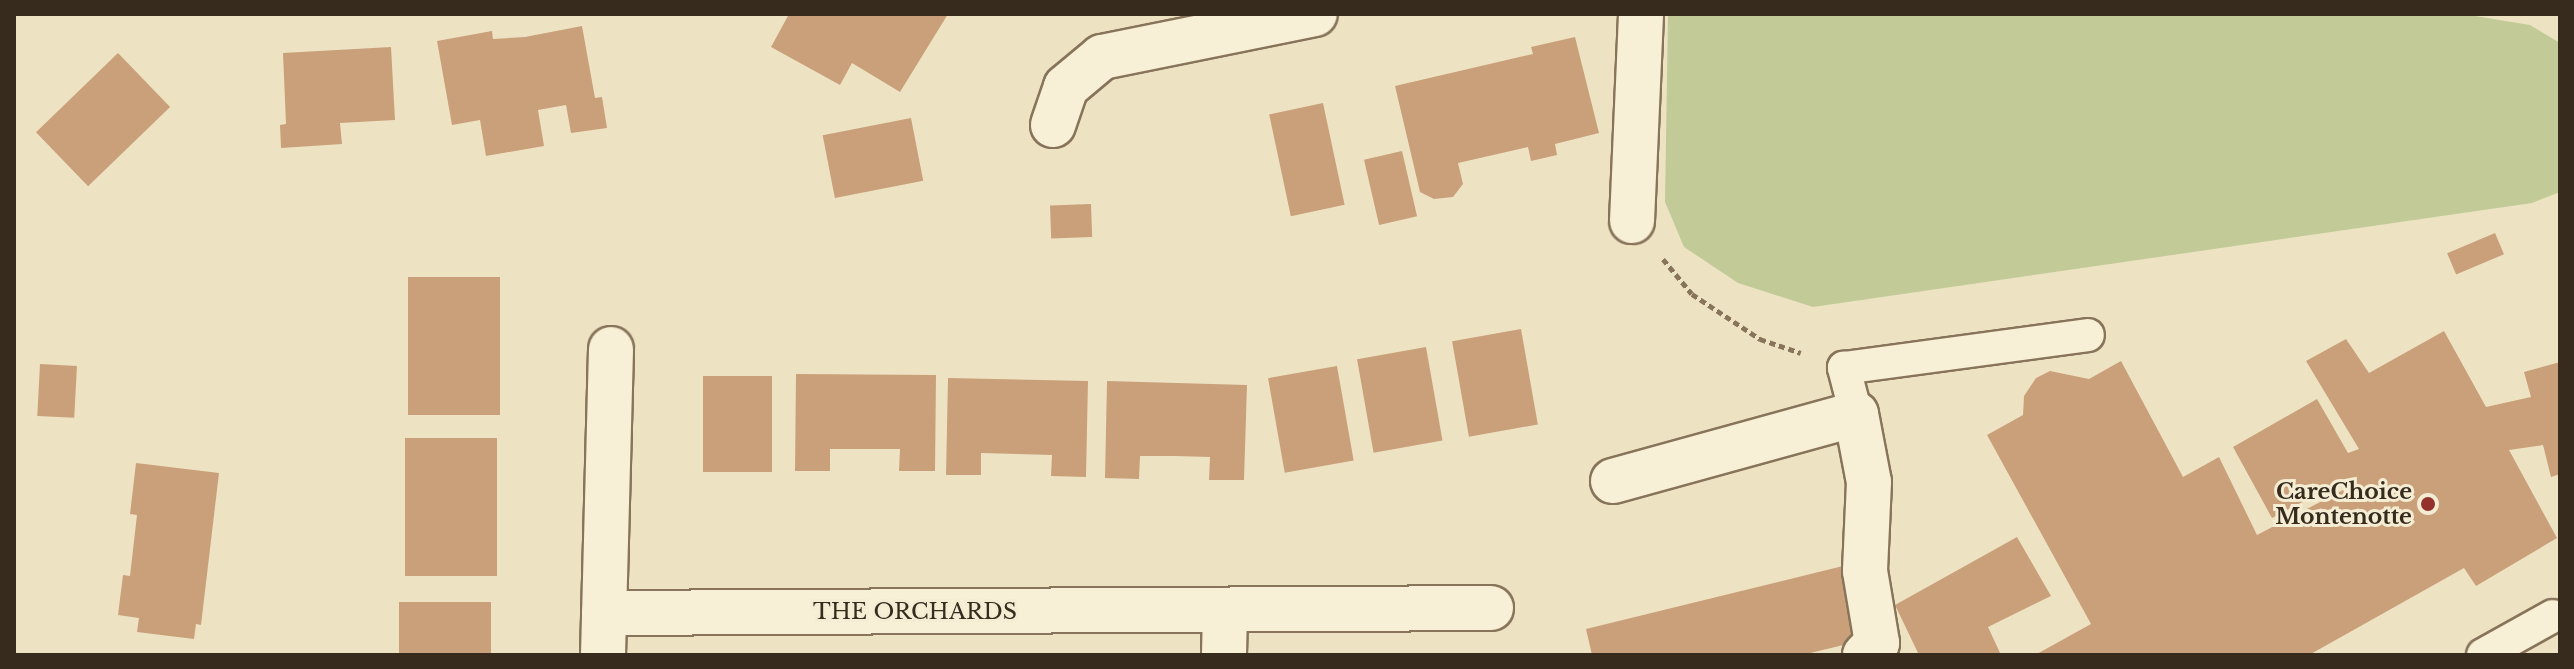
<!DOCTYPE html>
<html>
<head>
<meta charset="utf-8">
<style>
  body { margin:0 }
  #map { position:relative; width:2574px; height:669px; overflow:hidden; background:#ede3c3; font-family:"Libre Baskerville",serif }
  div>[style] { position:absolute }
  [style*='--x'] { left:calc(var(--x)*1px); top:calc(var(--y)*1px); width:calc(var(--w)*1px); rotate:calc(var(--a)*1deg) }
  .green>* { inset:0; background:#c2cb97 }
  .building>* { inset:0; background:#caa07a; transform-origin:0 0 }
  .path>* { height:5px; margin-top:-2.5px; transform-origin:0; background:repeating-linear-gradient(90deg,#87745a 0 6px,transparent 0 10px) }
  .roads { filter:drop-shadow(2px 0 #87745a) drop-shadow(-2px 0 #87745a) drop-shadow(0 2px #87745a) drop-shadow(0 -2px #87745a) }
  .service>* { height:32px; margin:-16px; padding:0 16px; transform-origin:16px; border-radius:16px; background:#f8f0d6 }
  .minor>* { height:44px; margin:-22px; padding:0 22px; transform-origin:22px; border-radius:22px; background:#f8f0d6 }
  .dots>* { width:22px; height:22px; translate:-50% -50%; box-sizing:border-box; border:4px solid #f4ecd3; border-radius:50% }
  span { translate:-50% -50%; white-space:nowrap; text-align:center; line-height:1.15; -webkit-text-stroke:6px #f4ecd3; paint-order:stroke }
  .poi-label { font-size:22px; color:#372b1e; font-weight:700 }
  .right { translate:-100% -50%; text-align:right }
  .street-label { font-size:22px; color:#372b1e }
  .frame { position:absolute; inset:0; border:16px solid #372b1e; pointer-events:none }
</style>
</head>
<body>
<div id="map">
  <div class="green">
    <i style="clip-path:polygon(1668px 14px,2463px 14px,2530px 25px,2560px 43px,2560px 192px,2532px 203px,1813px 307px,1738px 283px,1684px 247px,1665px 202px)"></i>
  </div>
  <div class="building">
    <i style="clip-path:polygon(789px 14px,948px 14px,900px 92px,852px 63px,840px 85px,771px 47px)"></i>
    <i style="clip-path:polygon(582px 26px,595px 98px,602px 97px,607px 128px,571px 133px,566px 105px,538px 110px,544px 146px,486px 156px,480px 120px,452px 125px,437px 41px,492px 31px,493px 39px,525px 37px)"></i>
    <i style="clip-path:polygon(1575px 37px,1599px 133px,1555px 144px,1557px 155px,1531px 161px,1528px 147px,1458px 163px,1463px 184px,1453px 197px,1434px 199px,1420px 192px,1395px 86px,1533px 54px,1531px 47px)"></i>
    <i style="clip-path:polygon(391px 47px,395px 120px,340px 123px,342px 144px,281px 148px,280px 125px,286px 124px,283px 53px)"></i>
    <i style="left:118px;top:53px;width:75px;height:114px;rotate:46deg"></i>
    <i style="left:1323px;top:103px;width:104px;height:55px;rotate:78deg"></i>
    <i style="left:911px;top:118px;width:64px;height:90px;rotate:79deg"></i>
    <i style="left:1402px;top:151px;width:67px;height:39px;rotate:77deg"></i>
    <i style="left:1091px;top:204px;width:33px;height:41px;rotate:88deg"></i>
    <i style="left:2495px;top:233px;width:23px;height:52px;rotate:67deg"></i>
    <i style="left:408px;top:277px;width:92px;height:138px"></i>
    <i style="left:1521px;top:329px;width:97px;height:70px;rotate:80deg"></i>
    <i style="clip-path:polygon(2444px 331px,2486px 407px,2531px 397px,2524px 372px,2560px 362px,2560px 474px,2551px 477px,2543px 445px,2509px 450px,2557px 538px,2476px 586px,2464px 568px,2309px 655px,2035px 655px,2091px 624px,1987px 435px,2023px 415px,2024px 396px,2036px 378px,2050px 371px,2089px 379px,2121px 361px,2183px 477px,2219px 457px,2257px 535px,2345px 489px,2342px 481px,2272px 518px,2233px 447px,2317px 399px,2348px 453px,2359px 449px,2306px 361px,2346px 339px,2369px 373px)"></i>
    <i style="left:1426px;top:347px;width:95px;height:70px;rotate:80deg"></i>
    <i style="left:40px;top:364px;width:37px;height:52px;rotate:3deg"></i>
    <i style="left:1337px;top:366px;width:96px;height:70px;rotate:80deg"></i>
    <i style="clip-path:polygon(796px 374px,936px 375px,935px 471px,899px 471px,900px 449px,830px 449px,830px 471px,795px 471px)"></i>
    <i style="left:703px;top:376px;width:69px;height:96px"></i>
    <i style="clip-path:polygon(948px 378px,1088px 381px,1086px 477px,1051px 476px,1052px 455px,981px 453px,981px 475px,946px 475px)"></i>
    <i style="clip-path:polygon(1107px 381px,1247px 385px,1244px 480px,1209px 480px,1210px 457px,1175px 456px,1140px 456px,1139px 479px,1105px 478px)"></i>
    <i style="left:405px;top:438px;width:92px;height:138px"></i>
    <i style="clip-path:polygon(136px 463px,219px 473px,201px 625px,196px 624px,194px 639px,137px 632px,139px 618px,118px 615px,123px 575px,130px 576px,137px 515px,130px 514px)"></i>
    <i style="clip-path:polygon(2017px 537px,2051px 596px,1988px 627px,2001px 655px,1919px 655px,1895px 605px)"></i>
    <i style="clip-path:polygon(1843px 566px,1860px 641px,1802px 655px,1592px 655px,1586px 629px)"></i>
    <i style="left:399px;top:602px;width:92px;height:53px"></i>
  </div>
  <div class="path">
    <i style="--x:1663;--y:259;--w:45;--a:50.4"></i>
    <i style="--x:1692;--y:294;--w:82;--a:33.5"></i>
    <i style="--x:1760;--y:339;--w:43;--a:18.9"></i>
  </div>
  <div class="roads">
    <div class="service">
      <i style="--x:1856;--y:414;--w:48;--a:-104.6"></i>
      <i style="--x:1844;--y:368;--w:246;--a:-7.7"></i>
      <i style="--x:2483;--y:655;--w:80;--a:-29.1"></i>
    </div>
    <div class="minor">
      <i style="--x:1053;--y:125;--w:40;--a:-71.1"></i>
      <i style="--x:1066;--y:87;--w:47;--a:-39.8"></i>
      <i style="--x:1102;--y:57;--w:217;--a:-11.4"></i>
      <i style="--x:1632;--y:221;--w:207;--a:-87.5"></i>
      <i style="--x:1613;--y:481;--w:252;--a:-15.4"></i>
      <i style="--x:1856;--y:414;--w:69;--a:79.2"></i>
      <i style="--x:1869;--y:482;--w:89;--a:92.6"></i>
      <i style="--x:1865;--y:571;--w:73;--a:80.5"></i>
      <i style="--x:1877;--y:643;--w:17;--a:135"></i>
      <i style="--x:604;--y:613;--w:887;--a:-0.32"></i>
      <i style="--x:603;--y:655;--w:306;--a:-88.5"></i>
      <i style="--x:1224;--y:655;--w:44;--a:-88.7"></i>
    </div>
  </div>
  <div class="dots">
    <i style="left:2428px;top:504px;background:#94312c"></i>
  </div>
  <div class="poi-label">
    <span class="right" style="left:2412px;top:504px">CareChoice<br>Montenotte</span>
  </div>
  <div class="street-label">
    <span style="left:915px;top:612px">THE ORCHARDS</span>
  </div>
  <div class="frame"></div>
</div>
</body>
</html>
